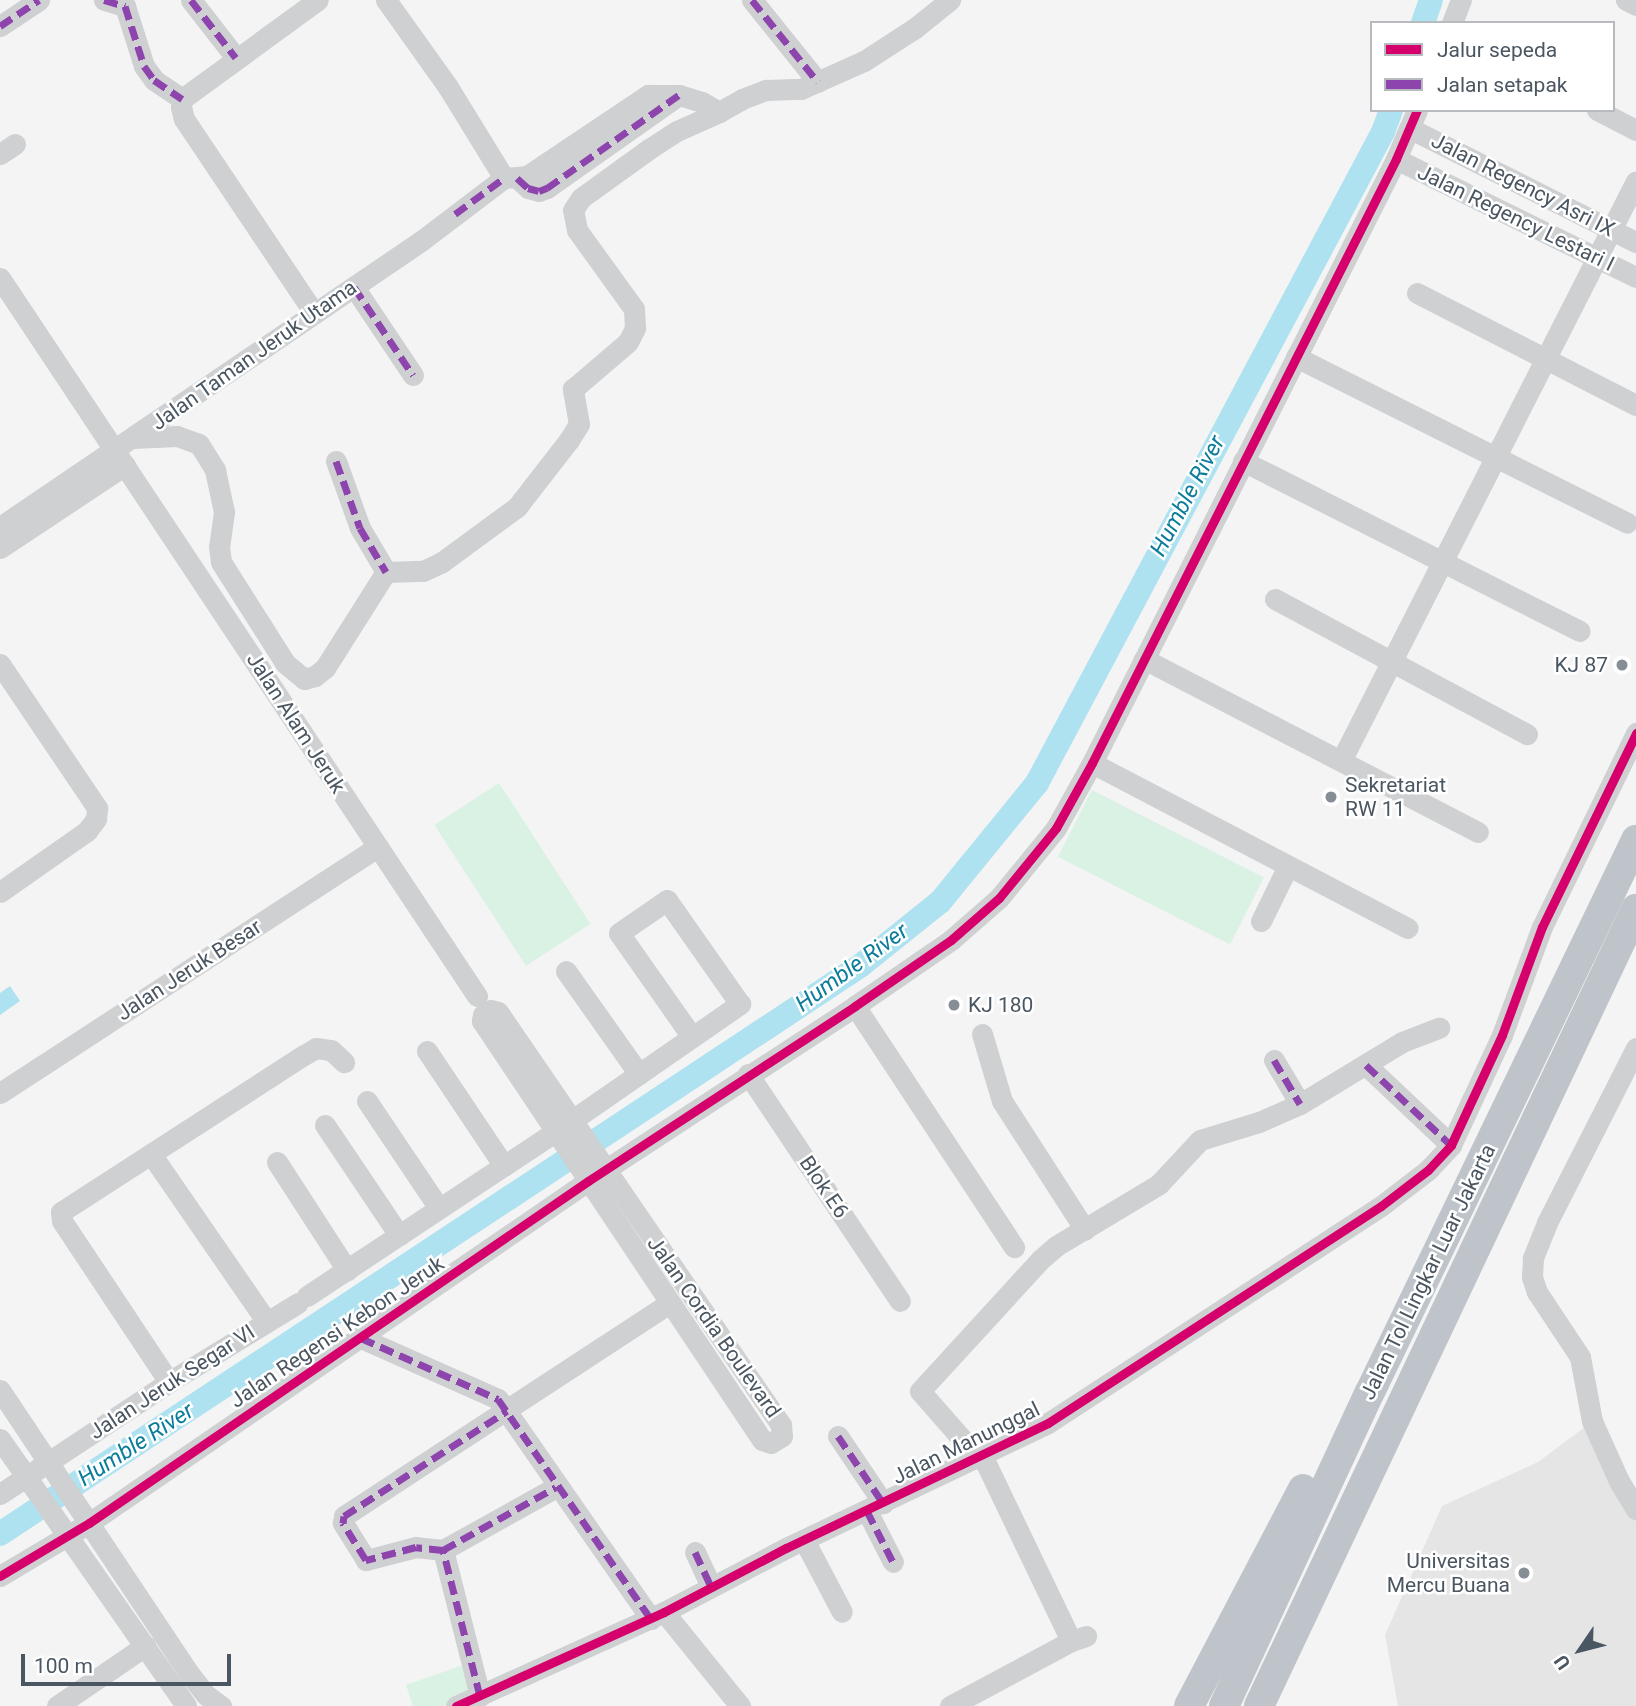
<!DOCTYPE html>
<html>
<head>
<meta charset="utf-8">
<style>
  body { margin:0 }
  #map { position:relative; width:1636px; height:1706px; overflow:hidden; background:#f4f4f4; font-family:Roboto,sans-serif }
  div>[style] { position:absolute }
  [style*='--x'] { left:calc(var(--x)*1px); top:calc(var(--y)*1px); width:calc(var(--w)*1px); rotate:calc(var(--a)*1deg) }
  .education>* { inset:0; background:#e6e5e6 }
  .green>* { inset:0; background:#d9f2e3; transform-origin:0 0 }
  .water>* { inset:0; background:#aee2f0 }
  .river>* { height:24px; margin:-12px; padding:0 12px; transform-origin:12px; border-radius:12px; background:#aee2f0 }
  .minor>* { height:21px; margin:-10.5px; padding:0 10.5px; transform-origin:10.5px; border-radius:10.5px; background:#ced0d2 }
  .highway>* { height:30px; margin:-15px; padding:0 15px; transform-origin:15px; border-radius:15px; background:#bec4c9 }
  .quiet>* { height:7px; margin-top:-3.5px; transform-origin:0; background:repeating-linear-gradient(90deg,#8e44ad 0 14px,transparent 0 21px) }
  .cycleway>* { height:9px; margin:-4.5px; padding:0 4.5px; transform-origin:4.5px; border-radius:4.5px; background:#d6006c }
  .dots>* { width:19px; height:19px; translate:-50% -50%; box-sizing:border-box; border:4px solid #fff; border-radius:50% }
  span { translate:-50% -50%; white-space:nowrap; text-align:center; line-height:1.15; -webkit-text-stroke:5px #fff; paint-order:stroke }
  .street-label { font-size:21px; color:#4a5661 }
  .poi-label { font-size:21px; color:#4a5661 }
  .right { translate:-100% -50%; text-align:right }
  .left { translate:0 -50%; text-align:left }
  .water-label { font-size:23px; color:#0c7c9b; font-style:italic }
  .legend { position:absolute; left:1370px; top:21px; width:245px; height:91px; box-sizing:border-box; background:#fff; border:2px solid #b7bbc0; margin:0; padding:9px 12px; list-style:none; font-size:21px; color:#4a5661 }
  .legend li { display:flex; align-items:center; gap:14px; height:35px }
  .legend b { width:35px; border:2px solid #b7bbc0 }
  .north { position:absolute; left:1545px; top:1615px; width:70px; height:70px; -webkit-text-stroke:5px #fff; paint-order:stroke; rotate:235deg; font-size:19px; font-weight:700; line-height:28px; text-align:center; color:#4a5661 }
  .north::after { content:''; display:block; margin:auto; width:24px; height:32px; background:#4a5661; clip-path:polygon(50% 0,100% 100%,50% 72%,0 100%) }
  .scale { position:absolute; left:21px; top:1654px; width:210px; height:32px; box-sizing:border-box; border:4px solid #4a5661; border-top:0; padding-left:9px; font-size:21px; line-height:24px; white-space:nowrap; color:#4a5661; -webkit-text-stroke:5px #fff; paint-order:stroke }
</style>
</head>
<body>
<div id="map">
  <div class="education">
    <i style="clip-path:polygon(1585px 1427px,1636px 1512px,1636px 1706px,1398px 1706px,1385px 1635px,1442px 1506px,1538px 1462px)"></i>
  </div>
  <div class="green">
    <i style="left:499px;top:783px;width:168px;height:77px;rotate:57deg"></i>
    <i style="left:1092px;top:790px;width:193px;height:75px;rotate:27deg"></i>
    <i style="clip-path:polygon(463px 1665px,473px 1695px,443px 1706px,413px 1706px,406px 1685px)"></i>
  </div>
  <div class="water">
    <i style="clip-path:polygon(10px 986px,20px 1001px,0 1015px,0 993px)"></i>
  </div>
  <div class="river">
    <i style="--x:1423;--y:23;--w:24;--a:-71"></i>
    <i style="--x:0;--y:1534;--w:1031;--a:-33.44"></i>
    <i style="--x:860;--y:966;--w:102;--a:-38.7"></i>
    <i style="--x:940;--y:902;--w:154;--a:-50.8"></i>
    <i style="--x:1037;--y:783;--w:737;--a:-62.01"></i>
    <i style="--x:1383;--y:132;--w:23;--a:-70"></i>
  </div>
  <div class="minor">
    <i style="--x:104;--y:0;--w:22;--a:16"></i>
    <i style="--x:125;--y:6;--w:63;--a:72.4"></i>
    <i style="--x:144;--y:66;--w:17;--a:54"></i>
    <i style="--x:154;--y:80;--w:34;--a:34"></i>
    <i style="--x:191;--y:0;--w:73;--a:52.2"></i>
    <i style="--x:386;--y:0;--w:107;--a:54.5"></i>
    <i style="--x:448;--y:87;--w:107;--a:58.4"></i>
    <i style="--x:752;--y:0;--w:105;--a:51.2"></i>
    <i style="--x:1626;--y:0;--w:11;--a:27"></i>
    <i style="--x:1452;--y:23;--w:25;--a:-69"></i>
    <i style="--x:0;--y:26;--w:47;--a:-33.7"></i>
    <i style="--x:1597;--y:110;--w:44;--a:27.1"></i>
    <i style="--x:1409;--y:128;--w:254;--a:26.7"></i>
    <i style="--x:0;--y:154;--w:18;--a:-34"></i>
    <i style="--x:1396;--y:159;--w:267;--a:26.2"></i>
    <i style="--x:517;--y:178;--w:15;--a:42"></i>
    <i style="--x:528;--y:188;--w:11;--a:15"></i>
    <i style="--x:539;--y:191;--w:9;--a:-21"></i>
    <i style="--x:547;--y:188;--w:161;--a:-35.2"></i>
    <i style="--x:0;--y:278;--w:862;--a:56.4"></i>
    <i style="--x:354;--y:287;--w:106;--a:56.2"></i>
    <i style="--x:1417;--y:293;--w:246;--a:27.1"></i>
    <i style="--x:314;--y:313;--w:234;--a:-123.8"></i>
    <i style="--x:184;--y:119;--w:12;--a:-104"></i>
    <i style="--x:181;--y:107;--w:8;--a:-83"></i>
    <i style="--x:182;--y:99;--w:168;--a:-36.1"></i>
    <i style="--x:1296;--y:357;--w:370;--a:26.6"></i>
    <i style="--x:133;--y:438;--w:44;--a:-2.6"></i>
    <i style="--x:177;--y:436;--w:23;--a:20"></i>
    <i style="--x:199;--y:444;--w:31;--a:58"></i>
    <i style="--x:215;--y:470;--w:43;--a:77.9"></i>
    <i style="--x:224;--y:512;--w:34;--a:98"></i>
    <i style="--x:219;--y:546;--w:16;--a:83"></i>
    <i style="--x:221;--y:562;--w:120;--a:57.6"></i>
    <i style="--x:285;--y:663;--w:25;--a:40"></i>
    <i style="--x:304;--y:679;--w:11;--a:-15"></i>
    <i style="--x:315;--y:676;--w:13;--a:-39"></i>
    <i style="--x:325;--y:668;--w:114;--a:-57.6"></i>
    <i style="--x:386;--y:572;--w:37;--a:-2"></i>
    <i style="--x:423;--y:571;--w:21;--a:-25"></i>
    <i style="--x:442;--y:562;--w:93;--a:-36.3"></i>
    <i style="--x:517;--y:507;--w:85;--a:-52.2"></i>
    <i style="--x:569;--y:440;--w:19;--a:-58"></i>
    <i style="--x:579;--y:424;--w:36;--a:-100"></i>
    <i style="--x:573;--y:389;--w:72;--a:-40.5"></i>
    <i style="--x:628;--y:342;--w:16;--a:-63"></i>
    <i style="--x:635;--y:328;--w:19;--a:-93"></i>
    <i style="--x:634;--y:309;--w:97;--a:-125.8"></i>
    <i style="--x:577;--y:230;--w:20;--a:-101"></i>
    <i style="--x:573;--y:210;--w:14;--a:-56"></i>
    <i style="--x:581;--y:198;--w:84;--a:-35.8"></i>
    <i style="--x:649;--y:149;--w:33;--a:-33"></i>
    <i style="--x:677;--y:131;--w:46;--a:-24.3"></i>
    <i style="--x:336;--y:461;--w:71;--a:70.3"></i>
    <i style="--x:360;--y:528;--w:51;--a:59.4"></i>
    <i style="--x:1243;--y:461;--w:377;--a:26.8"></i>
    <i style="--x:0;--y:527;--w:509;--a:-34.19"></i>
    <i style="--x:421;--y:241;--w:104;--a:-37.2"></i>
    <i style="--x:504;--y:178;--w:23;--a:-5"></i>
    <i style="--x:527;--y:176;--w:146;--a:-33.8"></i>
    <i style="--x:648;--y:95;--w:31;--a:0"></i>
    <i style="--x:679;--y:95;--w:24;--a:17"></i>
    <i style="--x:702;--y:102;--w:20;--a:30"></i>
    <i style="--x:719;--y:112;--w:26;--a:-29"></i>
    <i style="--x:742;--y:99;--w:26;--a:-21"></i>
    <i style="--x:766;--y:90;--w:35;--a:-2"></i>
    <i style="--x:801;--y:89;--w:69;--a:-24"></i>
    <i style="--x:864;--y:61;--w:61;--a:-32.9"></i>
    <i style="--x:915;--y:28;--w:45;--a:-38.7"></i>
    <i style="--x:0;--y:548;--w:150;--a:-33.6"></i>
    <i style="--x:1275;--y:599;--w:286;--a:28.2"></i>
    <i style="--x:1144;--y:659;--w:376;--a:27.4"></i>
    <i style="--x:0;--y:664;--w:174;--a:56"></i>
    <i style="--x:97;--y:808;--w:11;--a:95"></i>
    <i style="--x:96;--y:819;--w:15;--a:127"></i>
    <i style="--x:87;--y:831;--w:106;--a:145"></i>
    <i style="--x:1342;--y:759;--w:648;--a:-63.04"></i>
    <i style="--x:1092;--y:763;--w:356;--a:27.6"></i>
    <i style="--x:1261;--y:921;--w:61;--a:-63.9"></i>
    <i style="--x:566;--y:971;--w:126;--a:54.7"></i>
    <i style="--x:855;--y:1006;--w:289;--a:56.6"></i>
    <i style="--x:491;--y:1010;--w:7;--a:16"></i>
    <i style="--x:498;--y:1012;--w:501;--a:55.58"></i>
    <i style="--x:781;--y:1425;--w:11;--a:85"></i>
    <i style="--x:782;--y:1436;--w:13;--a:148"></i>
    <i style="--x:771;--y:1443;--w:9;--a:-162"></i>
    <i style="--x:762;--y:1440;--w:504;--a:-123.75"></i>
    <i style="--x:482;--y:1021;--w:6;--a:-81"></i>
    <i style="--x:483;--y:1015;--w:9;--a:-32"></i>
    <i style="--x:982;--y:1034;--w:70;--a:73.4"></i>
    <i style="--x:1002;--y:1101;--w:153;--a:57.2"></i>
    <i style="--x:1636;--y:1048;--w:196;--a:117"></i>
    <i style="--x:1547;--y:1223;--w:38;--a:112"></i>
    <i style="--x:1533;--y:1258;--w:19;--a:93"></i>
    <i style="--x:1532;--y:1277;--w:16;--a:72"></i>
    <i style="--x:1537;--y:1292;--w:78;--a:56.5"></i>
    <i style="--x:1580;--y:1357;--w:65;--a:79.4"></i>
    <i style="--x:1592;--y:1421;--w:66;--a:65.8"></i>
    <i style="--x:1619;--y:1481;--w:33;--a:59"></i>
    <i style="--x:427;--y:1051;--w:138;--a:56.2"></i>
    <i style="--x:1274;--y:1060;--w:51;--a:59.4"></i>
    <i style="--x:1366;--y:1065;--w:117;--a:43.3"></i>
    <i style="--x:748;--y:1074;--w:273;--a:56.2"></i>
    <i style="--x:0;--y:1093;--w:451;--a:-33.1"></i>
    <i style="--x:367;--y:1101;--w:129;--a:56.1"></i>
    <i style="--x:325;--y:1125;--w:133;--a:56.1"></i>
    <i style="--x:151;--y:1154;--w:203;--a:55.4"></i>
    <i style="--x:277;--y:1162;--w:129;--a:57.1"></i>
    <i style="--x:307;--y:1296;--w:317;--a:-33.5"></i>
    <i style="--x:571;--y:1121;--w:206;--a:-34.7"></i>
    <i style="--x:740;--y:1004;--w:127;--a:-125.1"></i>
    <i style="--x:667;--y:900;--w:58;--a:145.5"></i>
    <i style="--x:619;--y:933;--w:127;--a:54.9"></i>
    <i style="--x:361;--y:1338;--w:150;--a:24"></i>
    <i style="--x:498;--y:1399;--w:268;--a:55.2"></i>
    <i style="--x:169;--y:1382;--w:193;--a:-123.6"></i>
    <i style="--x:62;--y:1221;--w:9;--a:-96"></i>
    <i style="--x:61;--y:1212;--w:289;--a:-32.9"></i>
    <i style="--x:304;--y:1055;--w:14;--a:-30"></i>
    <i style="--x:316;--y:1048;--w:15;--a:8"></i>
    <i style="--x:331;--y:1050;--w:18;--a:43"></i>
    <i style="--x:0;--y:1390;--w:339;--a:56.3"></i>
    <i style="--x:188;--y:1672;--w:29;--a:52"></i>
    <i style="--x:206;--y:1695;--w:19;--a:36"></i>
    <i style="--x:838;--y:1436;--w:81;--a:56.1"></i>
    <i style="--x:0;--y:1439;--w:325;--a:55.1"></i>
    <i style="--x:981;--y:1453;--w:208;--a:64.4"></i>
    <i style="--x:976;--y:1455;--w:85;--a:-131.2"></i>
    <i style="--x:920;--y:1391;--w:178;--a:-47.5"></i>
    <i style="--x:1040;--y:1260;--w:21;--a:-41"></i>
    <i style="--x:1056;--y:1246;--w:120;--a:-31"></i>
    <i style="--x:1159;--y:1184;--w:60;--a:-47"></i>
    <i style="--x:1200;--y:1140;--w:62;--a:-17"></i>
    <i style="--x:1259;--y:1122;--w:45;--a:-23.7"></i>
    <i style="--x:1300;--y:1104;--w:119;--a:-31.3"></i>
    <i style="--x:1402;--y:1042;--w:40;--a:-21"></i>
    <i style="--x:0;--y:1494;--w:203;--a:-33.5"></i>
    <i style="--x:169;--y:1382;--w:151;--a:-31.5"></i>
    <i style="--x:867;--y:1511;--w:57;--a:63"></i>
    <i style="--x:804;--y:1540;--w:81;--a:62.2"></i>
    <i style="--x:443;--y:1550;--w:27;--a:-174"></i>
    <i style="--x:416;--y:1547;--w:52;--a:165.4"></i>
    <i style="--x:366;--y:1560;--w:44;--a:-121.9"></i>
    <i style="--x:343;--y:1523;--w:7;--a:-82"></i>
    <i style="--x:344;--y:1516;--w:389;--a:-33.2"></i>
    <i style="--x:695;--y:1552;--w:38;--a:65"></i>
    <i style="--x:0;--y:1576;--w:104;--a:-30.8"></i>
    <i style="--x:89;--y:1523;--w:605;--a:-34.43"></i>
    <i style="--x:588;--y:1181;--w:319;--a:-33.2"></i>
    <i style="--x:855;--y:1006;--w:116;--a:-34.5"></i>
    <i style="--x:951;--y:940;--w:64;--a:-41.2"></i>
    <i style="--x:999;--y:898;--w:90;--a:-50.8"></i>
    <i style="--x:1056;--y:828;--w:74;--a:-61"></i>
    <i style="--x:1092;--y:763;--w:676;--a:-63.28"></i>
    <i style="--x:1396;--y:159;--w:53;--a:-66.8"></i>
    <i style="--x:664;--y:1612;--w:121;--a:51"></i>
    <i style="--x:480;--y:1696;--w:151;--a:-104.2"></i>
    <i style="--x:443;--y:1550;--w:129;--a:-29.1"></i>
    <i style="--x:57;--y:1706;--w:107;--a:-34.3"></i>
    <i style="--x:456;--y:1706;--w:228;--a:-24.3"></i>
    <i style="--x:664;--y:1612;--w:138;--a:-27.7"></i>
    <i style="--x:786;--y:1548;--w:290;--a:-25.5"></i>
    <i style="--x:1048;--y:1423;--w:397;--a:-33.1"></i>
    <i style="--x:1381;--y:1206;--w:59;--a:-37.5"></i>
    <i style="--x:1428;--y:1170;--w:34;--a:-47"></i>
    <i style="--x:1451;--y:1145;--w:121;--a:-65.1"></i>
    <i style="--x:1502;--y:1035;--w:115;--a:-69.7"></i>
    <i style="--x:1542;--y:927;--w:216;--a:-64.1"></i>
    <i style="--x:950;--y:1706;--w:137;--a:-28.2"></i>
    <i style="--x:1071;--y:1641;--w:16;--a:-18"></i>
  </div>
  <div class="highway">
    <i style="--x:1189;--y:1706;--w:245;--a:-62.3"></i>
    <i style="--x:1224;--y:1706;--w:346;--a:-65.1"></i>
    <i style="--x:1370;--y:1392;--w:613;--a:-64.27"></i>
    <i style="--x:1259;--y:1706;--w:882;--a:-64.68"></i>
  </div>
  <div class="quiet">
    <i style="--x:104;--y:0;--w:22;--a:16"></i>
    <i style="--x:125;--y:6;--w:63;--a:72.4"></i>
    <i style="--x:144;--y:66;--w:17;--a:54"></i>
    <i style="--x:154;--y:80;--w:34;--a:34"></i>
    <i style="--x:191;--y:0;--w:73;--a:52.2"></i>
    <i style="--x:752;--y:0;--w:105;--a:51.2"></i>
    <i style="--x:0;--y:26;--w:47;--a:-33.7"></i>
    <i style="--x:517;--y:178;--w:15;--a:42"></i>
    <i style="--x:528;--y:188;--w:11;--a:15"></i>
    <i style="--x:539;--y:191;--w:9;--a:-21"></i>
    <i style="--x:547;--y:188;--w:161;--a:-35.2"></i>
    <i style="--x:455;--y:214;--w:61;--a:-36.3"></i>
    <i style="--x:354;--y:287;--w:106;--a:56.2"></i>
    <i style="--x:336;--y:461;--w:71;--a:70.3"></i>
    <i style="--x:360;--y:528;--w:51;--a:59.4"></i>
    <i style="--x:1274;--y:1060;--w:51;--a:59.4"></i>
    <i style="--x:1366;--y:1065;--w:117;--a:43.3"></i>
    <i style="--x:361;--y:1338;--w:150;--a:24"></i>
    <i style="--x:498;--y:1399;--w:268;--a:55.2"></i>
    <i style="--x:838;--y:1436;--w:81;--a:56.1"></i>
    <i style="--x:867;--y:1511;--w:57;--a:63"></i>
    <i style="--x:443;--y:1550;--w:27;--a:-174"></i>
    <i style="--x:416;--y:1547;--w:52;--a:165.4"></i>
    <i style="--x:366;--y:1560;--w:44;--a:-121.9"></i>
    <i style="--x:343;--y:1523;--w:7;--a:-82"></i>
    <i style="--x:344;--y:1516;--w:194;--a:-32.8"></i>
    <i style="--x:695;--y:1552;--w:38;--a:65"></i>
    <i style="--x:480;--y:1696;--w:151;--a:-104.2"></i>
    <i style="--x:443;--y:1550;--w:129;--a:-29.1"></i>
  </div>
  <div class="cycleway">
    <i style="--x:0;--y:1576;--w:104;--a:-30.8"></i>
    <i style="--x:89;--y:1523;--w:605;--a:-34.43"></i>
    <i style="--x:588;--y:1181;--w:319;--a:-33.2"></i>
    <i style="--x:855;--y:1006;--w:116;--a:-34.5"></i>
    <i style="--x:951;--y:940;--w:64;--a:-41.2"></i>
    <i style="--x:999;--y:898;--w:90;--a:-50.8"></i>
    <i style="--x:1056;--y:828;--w:74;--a:-61"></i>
    <i style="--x:1092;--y:763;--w:676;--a:-63.28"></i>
    <i style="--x:1396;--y:159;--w:53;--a:-66.8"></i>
    <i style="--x:456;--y:1706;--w:228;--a:-24.3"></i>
    <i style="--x:664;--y:1612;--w:138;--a:-27.7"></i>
    <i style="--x:786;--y:1548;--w:290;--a:-25.5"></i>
    <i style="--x:1048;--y:1423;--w:397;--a:-33.1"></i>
    <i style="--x:1381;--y:1206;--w:59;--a:-37.5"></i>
    <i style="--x:1428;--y:1170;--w:34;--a:-47"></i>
    <i style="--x:1451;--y:1145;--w:121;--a:-65.1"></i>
    <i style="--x:1502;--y:1035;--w:115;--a:-69.7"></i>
    <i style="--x:1542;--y:927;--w:216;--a:-64.1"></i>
  </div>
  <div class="dots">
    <i style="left:1622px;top:665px;background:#868d94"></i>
    <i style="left:1331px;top:797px;background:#868d94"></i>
    <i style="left:954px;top:1005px;background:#868d94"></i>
    <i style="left:1524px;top:1573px;background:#868d94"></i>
  </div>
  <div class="street-label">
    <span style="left:1523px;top:185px;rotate:27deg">Jalan Regency Asri IX</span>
    <span style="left:1516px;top:218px;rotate:26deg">Jalan Regency Lestari I</span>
    <span style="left:254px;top:355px;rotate:-35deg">Jalan Taman Jeruk Utama</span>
    <span style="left:296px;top:723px;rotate:57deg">Jalan Alam Jeruk</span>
    <span style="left:189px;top:970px;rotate:-33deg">Jalan Jeruk Besar</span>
    <span style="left:824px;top:1187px;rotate:56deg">Blok E6</span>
    <span style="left:1428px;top:1272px;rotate:-64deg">Jalan Tol Lingkar Luar Jakarta</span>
    <span style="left:714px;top:1327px;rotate:55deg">Jalan Cordia Boulevard</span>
    <span style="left:337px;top:1332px;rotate:-34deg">Jalan Regensi Kebon Jeruk</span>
    <span style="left:172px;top:1382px;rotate:-33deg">Jalan Jeruk Segar VI</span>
    <span style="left:966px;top:1443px;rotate:-26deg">Jalan Manunggal</span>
  </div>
  <div class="poi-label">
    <span class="right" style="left:1608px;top:665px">KJ 87</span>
    <span class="left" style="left:1345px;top:797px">Sekretariat<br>RW 11</span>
    <span class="left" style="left:968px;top:1005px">KJ 180</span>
    <span class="right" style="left:1510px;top:1573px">Universitas<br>Mercu Buana</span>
  </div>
  <div class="water-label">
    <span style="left:1188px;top:496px;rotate:-62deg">Humble River</span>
    <span style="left:852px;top:968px;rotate:-36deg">Humble River</span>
    <span style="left:136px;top:1445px;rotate:-33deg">Humble River</span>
  </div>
  <ul class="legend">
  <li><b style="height:9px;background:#d6006c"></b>Jalur sepeda</li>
  <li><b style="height:9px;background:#8e44ad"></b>Jalan setapak</li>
  </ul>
  <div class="north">U</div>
  <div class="scale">100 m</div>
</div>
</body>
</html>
